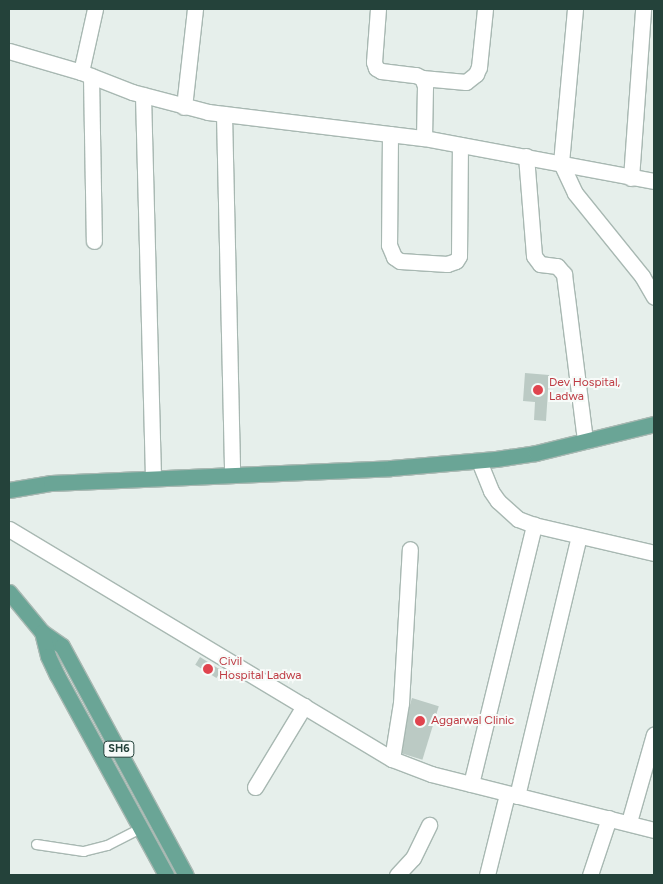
<!DOCTYPE html>
<html>
<head>
<meta charset="utf-8">
<style>
  body { margin:0 }
  #map { position:relative; width:663px; height:884px; overflow:hidden; background:#e6efeb; font-family:Figtree,sans-serif }
  div>[style] { position:absolute }
  [style*='--x'] { left:calc(var(--x)*1px); top:calc(var(--y)*1px); width:calc(var(--w)*1px); rotate:calc(var(--a)*1deg) }
  .building>* { inset:0; background:#bbcac4; transform-origin:0 0 }
  .roads { filter:drop-shadow(1px 0 #a8b8b2) drop-shadow(-1px 0 #a8b8b2) drop-shadow(0 1px #a8b8b2) drop-shadow(0 -1px #a8b8b2) }
  .service>* { height:9px; margin:-4.5px; padding:0 4.5px; transform-origin:4.5px; border-radius:4.5px; background:#fff }
  .minor>* { height:15px; margin:-7.5px; padding:0 7.5px; transform-origin:7.5px; border-radius:7.5px; background:#fff }
  .primary>* { height:15px; margin:-7.5px; padding:0 7.5px; transform-origin:7.5px; border-radius:7.5px; background:#6aa596 }
  .dots>* { width:14px; height:14px; translate:-50% -50%; box-sizing:border-box; border:2px solid #f7fbf9; border-radius:50% }
  span { translate:-50% -50%; white-space:nowrap; text-align:center; line-height:1.15; -webkit-text-stroke:4px #f7fbf9; paint-order:stroke }
  .shield-label span { padding:1px 4px; background:#f7fbf9; border:1px solid; border-radius:4px; -webkit-text-stroke-width:0 }
  .shield-label { font-size:11px; color:#24423a; font-weight:700 }
  .health-label { font-size:12px; color:#be3a42 }
  .left { translate:0 -50%; text-align:left }
  .frame { position:absolute; inset:0; border:10px solid #24423a; pointer-events:none }
</style>
</head>
<body>
<div id="map">
  <div class="building">
    <i style="clip-path:polygon(525px 373px,549px 375px,546px 421px,534px 420px,535px 402px,523px 401px)"></i>
    <i style="left:200px;top:657px;width:25px;height:9px;rotate:32deg"></i>
    <i style="left:412px;top:698px;width:28px;height:56px;rotate:17deg"></i>
  </div>
  <div class="roads">
    <div class="service">
      <i style="--x:36;--y:844;--w:48;--a:8.5"></i>
      <i style="--x:83;--y:851;--w:25;--a:-14"></i>
      <i style="--x:107;--y:845;--w:39;--a:-27"></i>
    </div>
    <div class="minor">
      <i style="--x:378;--y:9;--w:53;--a:94.3"></i>
      <i style="--x:374;--y:62;--w:6;--a:72"></i>
      <i style="--x:376;--y:68;--w:6;--a:31"></i>
      <i style="--x:381;--y:71;--w:35;--a:7"></i>
      <i style="--x:416;--y:75;--w:7;--a:27"></i>
      <i style="--x:422;--y:78;--w:9;--a:69"></i>
      <i style="--x:425;--y:86;--w:52;--a:91.1"></i>
      <i style="--x:575;--y:9;--w:155;--a:95.2"></i>
      <i style="--x:561;--y:163;--w:33;--a:65"></i>
      <i style="--x:575;--y:193;--w:107;--a:51.1"></i>
      <i style="--x:642;--y:276;--w:24;--a:60"></i>
      <i style="--x:9;--y:51;--w:75;--a:16.3"></i>
      <i style="--x:81;--y:72;--w:55;--a:21.4"></i>
      <i style="--x:132;--y:92;--w:79;--a:14.7"></i>
      <i style="--x:208;--y:112;--w:218;--a:6.9"></i>
      <i style="--x:424;--y:138;--w:234;--a:10.6"></i>
      <i style="--x:81;--y:72;--w:65;--a:-77.5"></i>
      <i style="--x:91;--y:76;--w:165;--a:89"></i>
      <i style="--x:422;--y:78;--w:44;--a:5.2"></i>
      <i style="--x:466;--y:82;--w:13;--a:-39"></i>
      <i style="--x:476;--y:74;--w:8;--a:-67"></i>
      <i style="--x:479;--y:67;--w:58;--a:-84.1"></i>
      <i style="--x:143;--y:95;--w:382;--a:88.5"></i>
      <i style="--x:184;--y:107;--w:99;--a:-83.6"></i>
      <i style="--x:224;--y:114;--w:359;--a:88.7"></i>
      <i style="--x:390;--y:134;--w:111;--a:90.5"></i>
      <i style="--x:389;--y:245;--w:13;--a:67"></i>
      <i style="--x:394;--y:257;--w:7;--a:34"></i>
      <i style="--x:400;--y:261;--w:47;--a:3.7"></i>
      <i style="--x:447;--y:264;--w:9;--a:-18"></i>
      <i style="--x:456;--y:261;--w:6;--a:-59"></i>
      <i style="--x:459;--y:256;--w:111;--a:-89.5"></i>
      <i style="--x:526;--y:156;--w:100;--a:85.4"></i>
      <i style="--x:534;--y:256;--w:10;--a:53"></i>
      <i style="--x:540;--y:264;--w:17;--a:7"></i>
      <i style="--x:557;--y:266;--w:11;--a:49"></i>
      <i style="--x:564;--y:274;--w:168;--a:82.8"></i>
      <i style="--x:631;--y:178;--w:169;--a:-85.9"></i>
      <i style="--x:479;--y:461;--w:32;--a:68"></i>
      <i style="--x:491;--y:491;--w:12;--a:55"></i>
      <i style="--x:498;--y:501;--w:27;--a:42"></i>
      <i style="--x:518;--y:519;--w:17;--a:21"></i>
      <i style="--x:534;--y:525;--w:123;--a:13.1"></i>
      <i style="--x:9;--y:529;--w:447;--a:31"></i>
      <i style="--x:392;--y:759;--w:42;--a:21"></i>
      <i style="--x:431;--y:774;--w:230;--a:14.1"></i>
      <i style="--x:392;--y:759;--w:57;--a:-80.9"></i>
      <i style="--x:401;--y:703;--w:154;--a:-86.7"></i>
      <i style="--x:471;--y:784;--w:267;--a:-76.3"></i>
      <i style="--x:255;--y:787;--w:95;--a:-58.8"></i>
      <i style="--x:517;--y:796;--w:267;--a:-76.6"></i>
      <i style="--x:629;--y:822;--w:91;--a:-74.1"></i>
      <i style="--x:397;--y:875;--w:23;--a:-47"></i>
      <i style="--x:413;--y:858;--w:37;--a:-64"></i>
      <i style="--x:487;--y:875;--w:83;--a:-76.1"></i>
      <i style="--x:590;--y:875;--w:60;--a:-71.6"></i>
    </div>
    <div class="primary">
      <i style="--x:9;--y:490;--w:43;--a:-9.5"></i>
      <i style="--x:51;--y:483;--w:340;--a:-2.5"></i>
      <i style="--x:391;--y:468;--w:105;--a:-4.9"></i>
      <i style="--x:496;--y:459;--w:40;--a:-8.5"></i>
      <i style="--x:536;--y:453;--w:122;--a:-13.8"></i>
      <i style="--x:9;--y:592;--w:52;--a:50.5"></i>
      <i style="--x:42;--y:632;--w:24;--a:35"></i>
      <i style="--x:62;--y:646;--w:260;--a:61.6"></i>
      <i style="--x:42;--y:632;--w:25;--a:76"></i>
      <i style="--x:48;--y:656;--w:21;--a:65"></i>
      <i style="--x:57;--y:675;--w:228;--a:61.4"></i>
    </div>
  </div>
  <div class="dots">
    <i style="left:538px;top:390px;background:#e0444e"></i>
    <i style="left:208px;top:669px;background:#e0444e"></i>
    <i style="left:420px;top:721px;background:#e0444e"></i>
  </div>
  <div class="shield-label">
    <span style="left:119px;top:749px">SH6</span>
  </div>
  <div class="health-label">
    <span class="left" style="left:549px;top:390px">Dev Hospital,<br>Ladwa</span>
    <span class="left" style="left:219px;top:669px">Civil<br>Hospital Ladwa</span>
    <span class="left" style="left:431px;top:721px">Aggarwal Clinic</span>
  </div>
  <div class="frame"></div>
</div>
</body>
</html>
